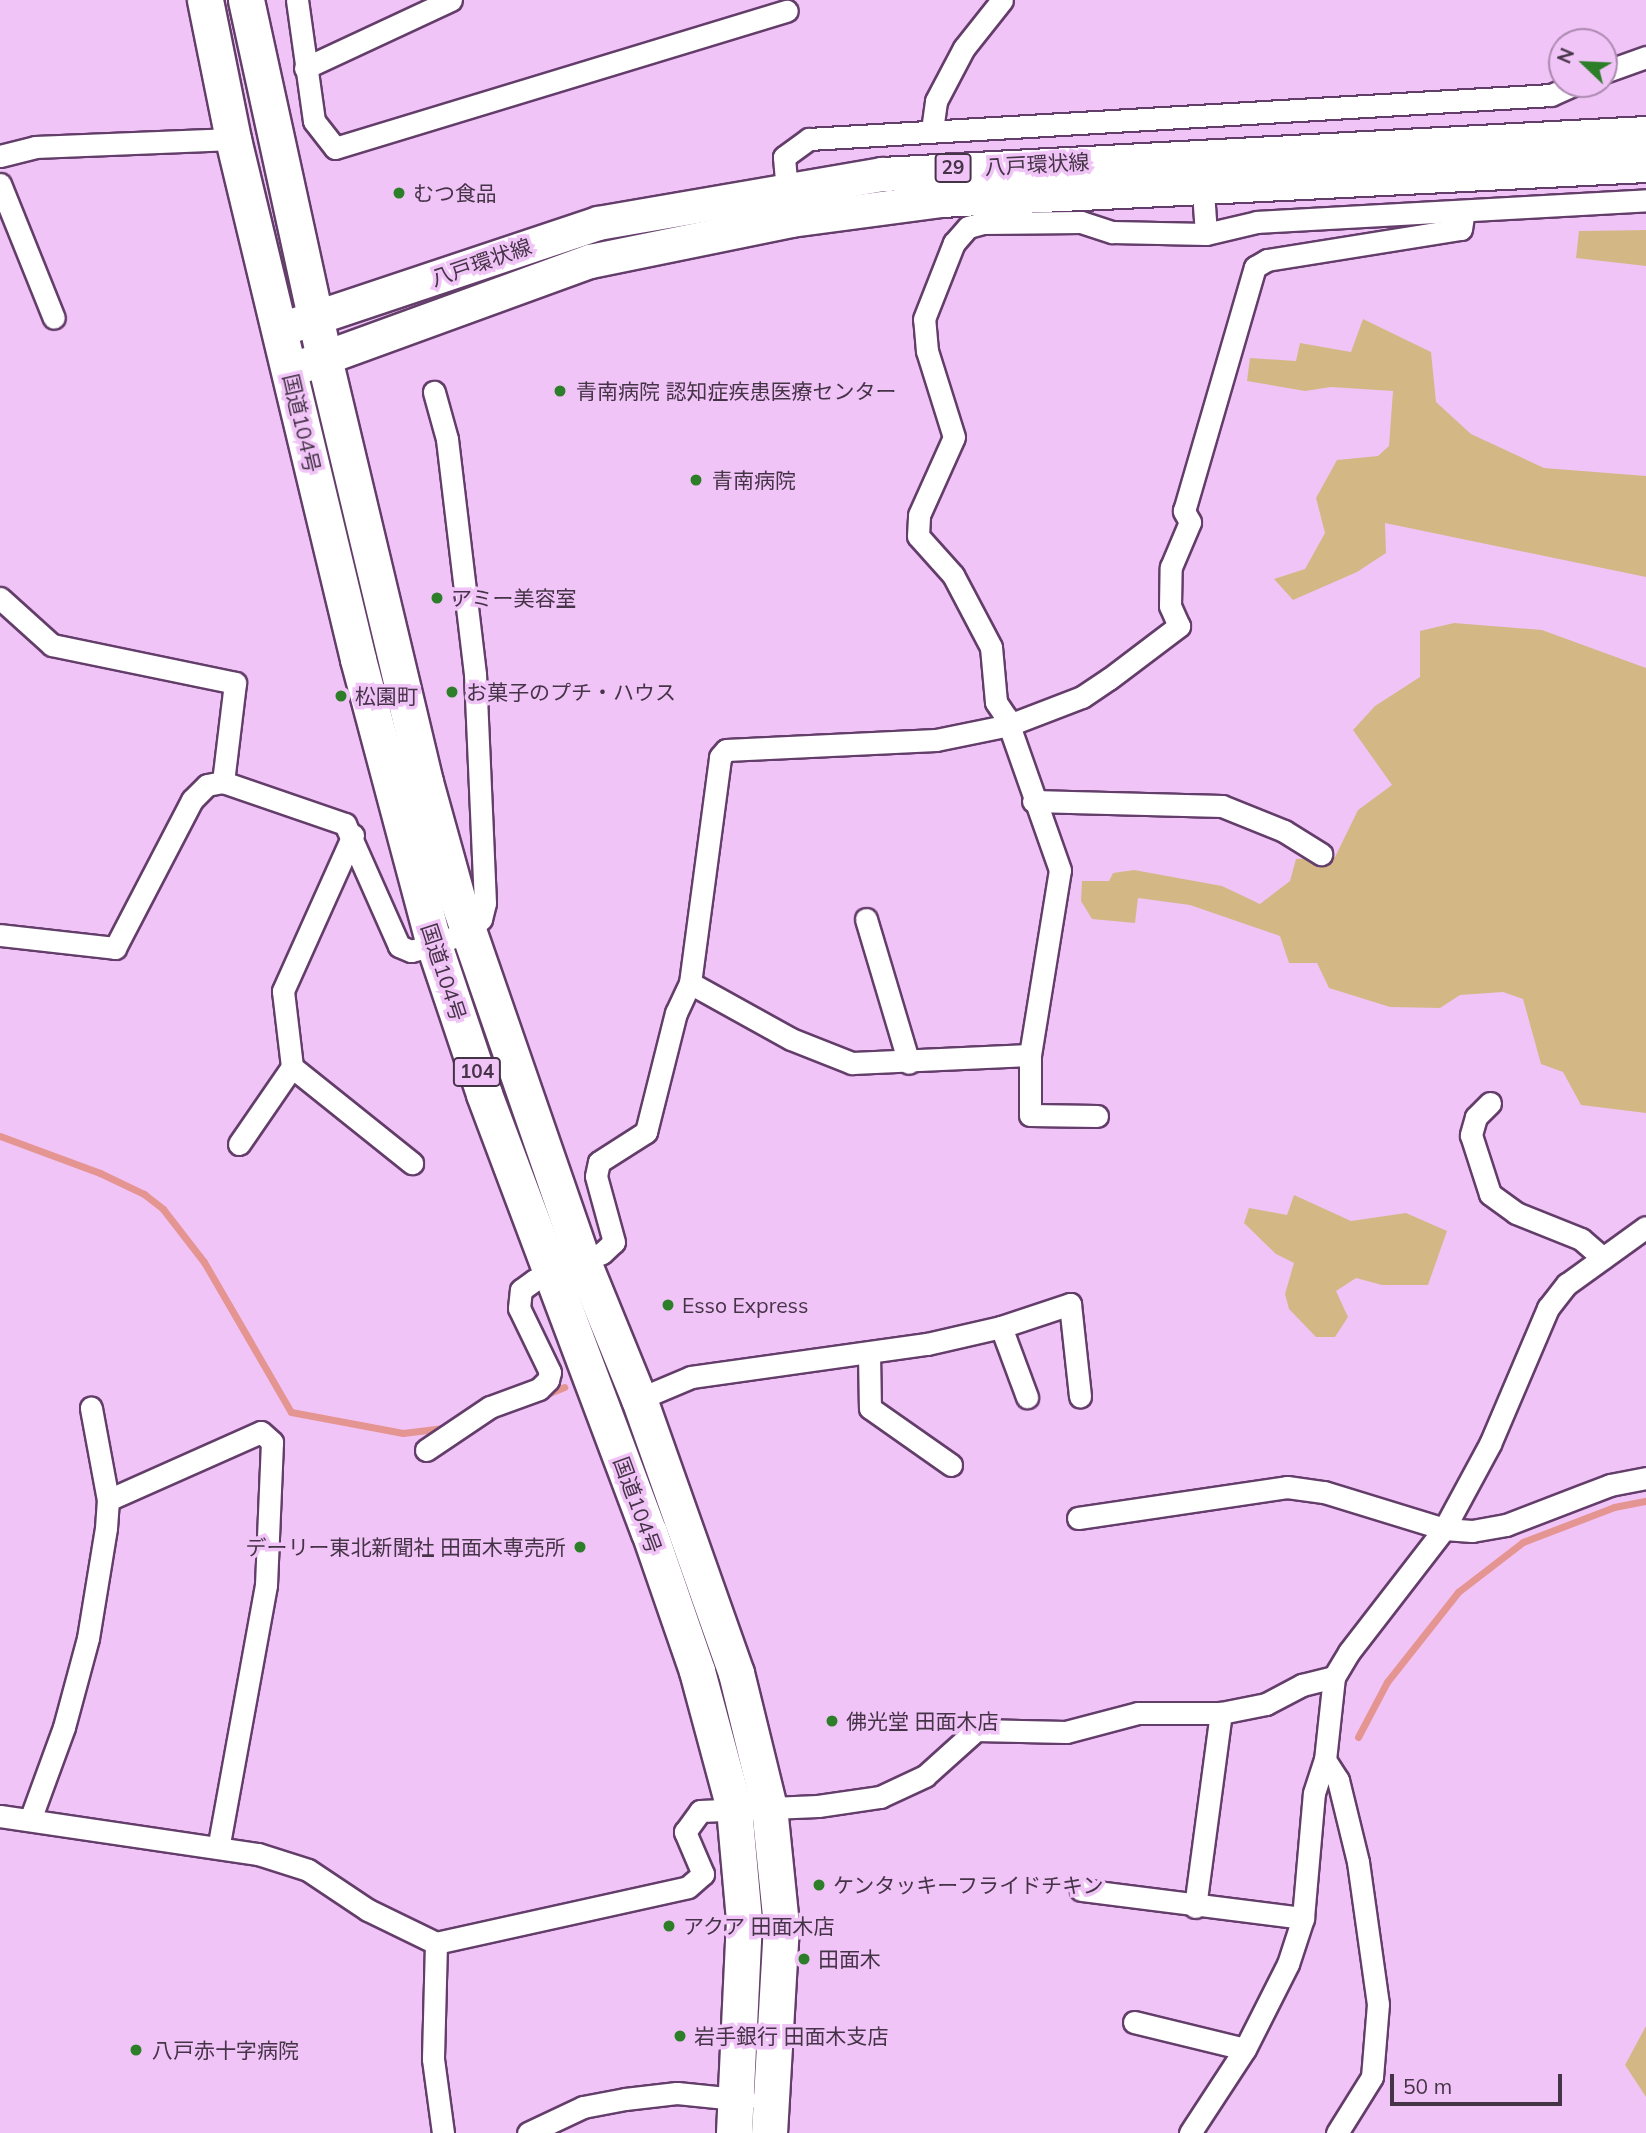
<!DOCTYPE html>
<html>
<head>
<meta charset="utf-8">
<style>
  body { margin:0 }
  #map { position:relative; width:1646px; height:2133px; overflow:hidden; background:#f1c4f7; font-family:Mulish,"Noto Sans JP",sans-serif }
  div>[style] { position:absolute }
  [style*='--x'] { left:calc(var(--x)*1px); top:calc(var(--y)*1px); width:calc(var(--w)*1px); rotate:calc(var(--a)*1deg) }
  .green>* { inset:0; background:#d3b886 }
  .stream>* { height:7px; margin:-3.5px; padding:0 3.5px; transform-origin:3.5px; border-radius:3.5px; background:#e59591 }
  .roads { filter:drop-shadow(2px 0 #643e6a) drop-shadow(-2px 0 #643e6a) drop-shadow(0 2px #643e6a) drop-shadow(0 -2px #643e6a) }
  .minor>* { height:21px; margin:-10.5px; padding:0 10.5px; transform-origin:10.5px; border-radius:10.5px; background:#fff }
  .primary>* { height:33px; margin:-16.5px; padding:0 16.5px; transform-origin:16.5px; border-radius:16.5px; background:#fff }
  .trunk>* { height:35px; margin:-17.5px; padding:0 17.5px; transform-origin:17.5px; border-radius:17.5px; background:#fff }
  .dots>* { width:19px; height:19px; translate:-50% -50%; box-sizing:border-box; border:4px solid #f1c4f7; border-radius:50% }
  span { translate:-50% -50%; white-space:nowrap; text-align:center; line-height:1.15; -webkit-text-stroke:7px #f1c4f7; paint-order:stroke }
  .shield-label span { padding:2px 5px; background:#f1c4f7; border:2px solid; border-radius:5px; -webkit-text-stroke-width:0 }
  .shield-label { font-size:19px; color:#453347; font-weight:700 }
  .street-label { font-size:21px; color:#453347 }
  .poi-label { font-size:21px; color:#453347 }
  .left { translate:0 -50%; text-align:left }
  .right { translate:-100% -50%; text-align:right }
  .north { position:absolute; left:1548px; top:28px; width:70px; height:70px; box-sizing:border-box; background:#f1c4f7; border:2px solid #ac8ab1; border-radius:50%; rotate:293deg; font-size:19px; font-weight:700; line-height:28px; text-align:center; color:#453347 }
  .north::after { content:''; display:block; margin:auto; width:24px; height:32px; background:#2d7e29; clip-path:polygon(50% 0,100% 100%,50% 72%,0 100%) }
  .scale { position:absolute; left:1390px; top:2074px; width:172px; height:32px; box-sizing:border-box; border:4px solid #453347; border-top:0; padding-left:9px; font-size:21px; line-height:24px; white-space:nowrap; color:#453347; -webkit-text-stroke:5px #f1c4f7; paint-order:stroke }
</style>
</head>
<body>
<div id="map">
  <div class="green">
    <i style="clip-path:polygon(1646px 230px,1646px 266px,1576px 258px,1579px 231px)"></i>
    <i style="clip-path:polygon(1363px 319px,1431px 352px,1436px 402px,1471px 434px,1544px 468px,1646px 476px,1646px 577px,1385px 523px,1386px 553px,1357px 572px,1293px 600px,1274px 579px,1305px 569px,1325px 533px,1316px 498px,1337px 460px,1378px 456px,1389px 446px,1393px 391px,1331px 387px,1305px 391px,1247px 381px,1250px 358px,1296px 361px,1300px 343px,1351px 352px)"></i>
    <i style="clip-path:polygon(1454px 623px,1542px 630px,1646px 668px,1646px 1113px,1581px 1105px,1563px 1072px,1541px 1064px,1523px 999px,1503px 992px,1460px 995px,1440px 1008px,1390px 1007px,1329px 988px,1317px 963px,1289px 963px,1280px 936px,1190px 905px,1138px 898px,1135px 923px,1092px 919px,1081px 901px,1082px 881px,1109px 881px,1113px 873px,1134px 870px,1222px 886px,1260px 904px,1290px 881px,1296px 859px,1335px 857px,1358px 810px,1392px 785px,1353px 730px,1375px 706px,1420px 677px,1420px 631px)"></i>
    <i style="clip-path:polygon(1294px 1195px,1351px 1221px,1406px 1213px,1447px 1231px,1428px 1285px,1382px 1285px,1356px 1278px,1336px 1291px,1348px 1317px,1335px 1337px,1316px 1337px,1289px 1309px,1285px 1294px,1294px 1263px,1276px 1254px,1244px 1223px,1249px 1208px,1287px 1215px)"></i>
    <i style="clip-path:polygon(1646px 2026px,1646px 2097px,1625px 2065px)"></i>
  </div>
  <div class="stream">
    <i style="--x:0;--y:1136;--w:107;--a:20.3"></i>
    <i style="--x:100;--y:1173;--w:49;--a:25.5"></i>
    <i style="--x:144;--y:1194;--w:24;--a:38"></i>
    <i style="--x:163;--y:1209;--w:67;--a:52.3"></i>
    <i style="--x:204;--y:1262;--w:173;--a:59.9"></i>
    <i style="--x:291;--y:1412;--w:114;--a:10.6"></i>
    <i style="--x:403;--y:1433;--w:41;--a:-7"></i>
    <i style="--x:542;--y:1396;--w:24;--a:-22"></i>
    <i style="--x:1358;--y:1737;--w:62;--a:-62.2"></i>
    <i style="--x:1387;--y:1682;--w:115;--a:-51.7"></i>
    <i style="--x:1458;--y:1592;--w:82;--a:-37.6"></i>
    <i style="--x:1523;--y:1542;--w:97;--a:-21"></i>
    <i style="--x:1614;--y:1507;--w:33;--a:-11"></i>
  </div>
  <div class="roads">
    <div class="minor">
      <i style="--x:297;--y:0;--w:122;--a:82"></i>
      <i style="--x:314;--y:121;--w:34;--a:52"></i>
      <i style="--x:335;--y:148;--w:472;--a:-16.9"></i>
      <i style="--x:305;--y:68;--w:161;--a:-25"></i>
      <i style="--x:1604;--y:72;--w:45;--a:-19.7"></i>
      <i style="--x:932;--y:130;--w:29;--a:-82"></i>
      <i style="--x:936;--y:101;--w:60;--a:-62.2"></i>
      <i style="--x:964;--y:48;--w:61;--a:-51.6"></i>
      <i style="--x:0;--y:156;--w:36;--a:-14"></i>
      <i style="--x:35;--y:147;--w:198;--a:-2.3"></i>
      <i style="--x:1202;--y:177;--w:57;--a:86"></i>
      <i style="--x:0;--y:184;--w:144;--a:68.1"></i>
      <i style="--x:788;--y:203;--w:46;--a:-95"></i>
      <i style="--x:784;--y:157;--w:31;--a:-36"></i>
      <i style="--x:809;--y:139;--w:743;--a:-3.39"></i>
      <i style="--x:1551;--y:95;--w:27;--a:-24"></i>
      <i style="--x:0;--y:598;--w:70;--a:42.1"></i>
      <i style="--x:52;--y:645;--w:187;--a:11.7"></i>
      <i style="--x:235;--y:683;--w:100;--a:96.9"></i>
      <i style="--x:1033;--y:801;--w:189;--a:1.5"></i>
      <i style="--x:1222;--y:806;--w:67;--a:22"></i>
      <i style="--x:1284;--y:831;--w:44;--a:31.9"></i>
      <i style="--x:353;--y:835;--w:171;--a:114.2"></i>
      <i style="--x:283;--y:991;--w:77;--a:83.2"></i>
      <i style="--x:292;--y:1067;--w:154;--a:38.7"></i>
      <i style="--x:866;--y:919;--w:150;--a:73.4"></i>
      <i style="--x:0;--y:935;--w:116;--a:6.4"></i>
      <i style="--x:115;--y:948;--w:167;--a:-62.5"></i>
      <i style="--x:192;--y:800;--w:21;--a:-45"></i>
      <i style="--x:207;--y:785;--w:16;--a:-11"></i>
      <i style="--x:223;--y:782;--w:129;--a:19"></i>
      <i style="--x:345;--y:824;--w:133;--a:66.1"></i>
      <i style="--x:399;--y:946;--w:13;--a:23"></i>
      <i style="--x:411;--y:951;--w:24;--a:-15"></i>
      <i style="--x:434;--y:945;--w:37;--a:-22"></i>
      <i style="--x:468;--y:931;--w:18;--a:-43"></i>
      <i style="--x:481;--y:919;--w:16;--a:-76"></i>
      <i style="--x:485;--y:903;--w:229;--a:-92.5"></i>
      <i style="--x:475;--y:674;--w:237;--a:-96.8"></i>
      <i style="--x:447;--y:439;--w:49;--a:-105.5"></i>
      <i style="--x:690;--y:983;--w:115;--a:29"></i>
      <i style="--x:791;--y:1039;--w:66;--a:21.5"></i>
      <i style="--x:852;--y:1063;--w:178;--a:-2.6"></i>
      <i style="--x:1490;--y:1103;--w:20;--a:135"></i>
      <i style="--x:1476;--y:1117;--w:19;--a:106"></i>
      <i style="--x:1471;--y:1135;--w:62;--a:72.1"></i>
      <i style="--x:1490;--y:1194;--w:32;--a:36"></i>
      <i style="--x:1516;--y:1213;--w:70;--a:21.8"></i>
      <i style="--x:1581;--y:1239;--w:29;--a:41"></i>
      <i style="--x:1097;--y:1116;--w:67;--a:-179.1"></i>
      <i style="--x:1030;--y:1115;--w:60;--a:-90"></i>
      <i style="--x:1030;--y:1055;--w:187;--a:-80.8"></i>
      <i style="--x:1060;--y:870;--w:162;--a:-109.4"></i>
      <i style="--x:1006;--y:717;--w:18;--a:-124"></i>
      <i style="--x:996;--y:702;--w:55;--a:-95.2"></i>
      <i style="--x:991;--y:647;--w:81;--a:-117.8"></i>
      <i style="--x:953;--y:575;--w:52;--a:-131.9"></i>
      <i style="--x:918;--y:536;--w:21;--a:-87"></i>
      <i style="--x:919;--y:515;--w:85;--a:-65.8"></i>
      <i style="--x:954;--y:437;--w:90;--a:-107.4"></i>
      <i style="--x:927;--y:351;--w:32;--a:-95"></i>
      <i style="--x:924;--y:319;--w:82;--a:-68.5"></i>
      <i style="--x:954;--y:243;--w:21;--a:-49"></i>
      <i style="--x:968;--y:227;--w:16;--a:-15"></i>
      <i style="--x:983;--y:223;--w:98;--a:-0.6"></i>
      <i style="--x:1081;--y:222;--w:33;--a:18"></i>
      <i style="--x:1112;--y:232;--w:94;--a:1.2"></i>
      <i style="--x:1206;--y:234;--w:52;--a:-13.2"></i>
      <i style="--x:1257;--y:222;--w:390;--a:-3.2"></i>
      <i style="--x:239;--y:1144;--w:93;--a:-55.5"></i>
      <i style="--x:1001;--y:1327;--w:75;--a:69.6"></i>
      <i style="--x:869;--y:1353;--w:55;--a:89"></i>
      <i style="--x:870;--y:1408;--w:99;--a:35.1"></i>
      <i style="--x:639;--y:1399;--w:56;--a:-22.9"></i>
      <i style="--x:691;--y:1377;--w:238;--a:-8"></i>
      <i style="--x:927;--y:1344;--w:76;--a:-12.9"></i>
      <i style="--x:1001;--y:1327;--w:73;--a:-18.4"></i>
      <i style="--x:1070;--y:1304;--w:93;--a:83.8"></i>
      <i style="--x:426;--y:1450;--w:77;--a:-33.9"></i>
      <i style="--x:490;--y:1407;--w:52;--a:-20.2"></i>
      <i style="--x:539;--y:1389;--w:13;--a:-45"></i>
      <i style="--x:548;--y:1380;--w:8;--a:-76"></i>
      <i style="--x:550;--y:1372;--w:71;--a:-115.8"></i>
      <i style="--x:519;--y:1308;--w:18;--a:-84"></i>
      <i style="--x:521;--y:1290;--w:17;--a:-36"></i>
      <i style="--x:535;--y:1280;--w:72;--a:-21.9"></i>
      <i style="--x:602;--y:1253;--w:16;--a:-43"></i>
      <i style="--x:614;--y:1242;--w:68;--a:-105.3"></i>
      <i style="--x:596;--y:1176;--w:14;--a:-78"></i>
      <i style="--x:599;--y:1162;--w:56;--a:-32.6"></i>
      <i style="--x:646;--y:1132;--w:123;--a:-75.9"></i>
      <i style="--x:676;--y:1013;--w:33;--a:-65"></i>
      <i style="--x:690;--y:983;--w:228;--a:-82.4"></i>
      <i style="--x:720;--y:757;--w:9;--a:-49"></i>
      <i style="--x:726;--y:750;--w:210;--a:-2.7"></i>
      <i style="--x:936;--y:740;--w:75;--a:-11.6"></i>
      <i style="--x:1009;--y:725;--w:78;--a:-21"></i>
      <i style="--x:1082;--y:697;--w:32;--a:-34"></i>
      <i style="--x:1109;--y:679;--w:88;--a:-37.1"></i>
      <i style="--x:1179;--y:626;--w:22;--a:-114"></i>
      <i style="--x:1170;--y:606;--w:39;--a:-89"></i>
      <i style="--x:1171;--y:567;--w:49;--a:-67.1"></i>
      <i style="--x:1190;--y:522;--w:13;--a:-119"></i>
      <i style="--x:1184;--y:511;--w:254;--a:-73.8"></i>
      <i style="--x:1255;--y:267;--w:14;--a:-30"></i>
      <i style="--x:1267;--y:260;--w:196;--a:-9.1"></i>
      <i style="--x:1461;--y:229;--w:18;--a:-81"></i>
      <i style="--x:108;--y:1500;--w:167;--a:-24"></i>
      <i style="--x:261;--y:1432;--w:15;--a:42"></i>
      <i style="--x:272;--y:1442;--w:143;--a:92.4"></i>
      <i style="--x:266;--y:1585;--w:267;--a:100.3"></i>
      <i style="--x:1078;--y:1518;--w:211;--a:-8.4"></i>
      <i style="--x:1287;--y:1487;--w:37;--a:8"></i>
      <i style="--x:1324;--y:1492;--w:126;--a:17.1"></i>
      <i style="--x:1444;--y:1529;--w:28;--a:4"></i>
      <i style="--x:1472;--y:1531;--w:35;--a:-10"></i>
      <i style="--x:1506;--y:1525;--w:111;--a:-21"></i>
      <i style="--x:1610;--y:1485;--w:37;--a:-11"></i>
      <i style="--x:1334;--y:1677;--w:83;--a:96.2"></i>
      <i style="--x:1325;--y:1760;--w:24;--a:57"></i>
      <i style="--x:1338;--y:1780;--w:84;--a:76.3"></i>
      <i style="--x:1358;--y:1862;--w:143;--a:82"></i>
      <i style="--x:1378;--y:2004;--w:73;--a:94.7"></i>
      <i style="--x:1372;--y:2077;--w:66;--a:122"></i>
      <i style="--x:0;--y:1816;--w:261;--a:8.4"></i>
      <i style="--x:258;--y:1854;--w:52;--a:17.7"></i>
      <i style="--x:308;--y:1870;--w:72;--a:33.7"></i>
      <i style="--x:368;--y:1910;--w:76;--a:25.9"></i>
      <i style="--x:436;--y:1943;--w:258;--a:-12.5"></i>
      <i style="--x:688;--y:1887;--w:20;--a:-41"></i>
      <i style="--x:703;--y:1874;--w:46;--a:-113.2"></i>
      <i style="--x:685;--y:1832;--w:26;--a:-54"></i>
      <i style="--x:700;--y:1811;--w:118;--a:-2.4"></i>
      <i style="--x:818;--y:1806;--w:63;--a:-8.3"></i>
      <i style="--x:880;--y:1797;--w:50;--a:-25"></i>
      <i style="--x:925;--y:1776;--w:69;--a:-42"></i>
      <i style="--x:976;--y:1730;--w:90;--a:1.3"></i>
      <i style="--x:1066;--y:1732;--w:74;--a:-14.8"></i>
      <i style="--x:1138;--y:1713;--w:83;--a:0"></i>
      <i style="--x:1221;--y:1713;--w:46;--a:-11.3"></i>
      <i style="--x:1266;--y:1704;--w:41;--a:-27.8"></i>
      <i style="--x:1302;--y:1685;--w:33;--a:-14"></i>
      <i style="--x:1334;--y:1677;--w:29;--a:-59"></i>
      <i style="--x:1349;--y:1652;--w:155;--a:-52.3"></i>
      <i style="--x:1444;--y:1529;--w:97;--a:-61.6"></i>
      <i style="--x:1490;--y:1444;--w:148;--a:-66.9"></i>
      <i style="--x:1548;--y:1308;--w:31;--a:-52"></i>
      <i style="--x:1567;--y:1284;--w:97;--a:-35.8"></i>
      <i style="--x:30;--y:1820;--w:99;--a:-69.9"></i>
      <i style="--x:64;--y:1727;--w:92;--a:-74.9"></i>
      <i style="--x:88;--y:1638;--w:111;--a:-80.7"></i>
      <i style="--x:106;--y:1528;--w:28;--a:-86"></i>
      <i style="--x:108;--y:1500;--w:94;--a:-100.5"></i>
      <i style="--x:1081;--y:1890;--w:224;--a:7.2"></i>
      <i style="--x:1195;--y:1907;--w:196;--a:-82.4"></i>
      <i style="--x:436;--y:1943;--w:116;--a:91.5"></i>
      <i style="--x:433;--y:2059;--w:75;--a:82.3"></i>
      <i style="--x:1134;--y:2022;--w:114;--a:13.7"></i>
      <i style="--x:528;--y:2133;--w:61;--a:-25.3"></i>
      <i style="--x:583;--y:2107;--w:43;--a:-10.8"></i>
      <i style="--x:625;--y:2099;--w:52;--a:-6.6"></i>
      <i style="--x:677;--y:2093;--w:69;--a:5.8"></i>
      <i style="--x:1190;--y:2133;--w:100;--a:-56.8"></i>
      <i style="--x:1245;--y:2049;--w:95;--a:-63.2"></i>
      <i style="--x:1288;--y:1964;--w:48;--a:-71.9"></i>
      <i style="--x:1303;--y:1918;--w:125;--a:-85"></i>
      <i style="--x:1314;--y:1793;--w:35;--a:-72"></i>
    </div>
    <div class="primary">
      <i style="--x:281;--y:329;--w:334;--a:-18.5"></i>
      <i style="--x:598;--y:223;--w:288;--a:-9.8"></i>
      <i style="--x:882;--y:174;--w:765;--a:-3.07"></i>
      <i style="--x:290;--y:370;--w:319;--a:-20"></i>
      <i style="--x:590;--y:261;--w:205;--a:-11.5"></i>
      <i style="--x:791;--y:220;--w:150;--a:-7.6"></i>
      <i style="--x:940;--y:200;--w:707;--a:-2.84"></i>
    </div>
    <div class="trunk">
      <i style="--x:205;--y:0;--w:142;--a:78.6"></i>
      <i style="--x:233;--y:139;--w:535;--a:76.48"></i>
      <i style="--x:358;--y:659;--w:296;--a:75.1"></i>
      <i style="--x:434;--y:945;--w:157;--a:71.4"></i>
      <i style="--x:484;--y:1094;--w:468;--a:69.4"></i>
      <i style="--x:649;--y:1532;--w:147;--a:70.9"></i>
      <i style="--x:697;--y:1671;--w:142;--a:74.9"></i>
      <i style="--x:734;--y:1808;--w:112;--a:84.9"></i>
      <i style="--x:744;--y:1920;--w:213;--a:92.7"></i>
      <i style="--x:246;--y:0;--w:366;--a:77.7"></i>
      <i style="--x:324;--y:358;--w:436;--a:76.6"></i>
      <i style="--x:425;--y:782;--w:123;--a:74.5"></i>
      <i style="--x:458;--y:901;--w:382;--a:70.9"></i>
      <i style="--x:583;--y:1262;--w:148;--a:67.8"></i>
      <i style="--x:639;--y:1399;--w:291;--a:70.5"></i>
      <i style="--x:736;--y:1673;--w:138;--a:76.2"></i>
      <i style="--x:769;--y:1807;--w:119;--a:84.2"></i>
      <i style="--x:781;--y:1925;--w:208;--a:93.3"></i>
    </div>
  </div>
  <div class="dots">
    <i style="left:399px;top:193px;background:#2d7e29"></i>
    <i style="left:560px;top:391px;background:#2d7e29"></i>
    <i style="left:696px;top:480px;background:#2d7e29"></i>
    <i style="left:437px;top:598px;background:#2d7e29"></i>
    <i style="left:452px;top:692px;background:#2d7e29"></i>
    <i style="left:341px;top:696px;background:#2d7e29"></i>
    <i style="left:668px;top:1305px;background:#2d7e29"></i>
    <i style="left:580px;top:1547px;background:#2d7e29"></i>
    <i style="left:832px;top:1721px;background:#2d7e29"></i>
    <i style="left:819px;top:1885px;background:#2d7e29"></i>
    <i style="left:669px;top:1926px;background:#2d7e29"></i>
    <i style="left:804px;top:1959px;background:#2d7e29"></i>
    <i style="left:680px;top:2036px;background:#2d7e29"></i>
    <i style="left:136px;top:2050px;background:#2d7e29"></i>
  </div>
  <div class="shield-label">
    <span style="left:953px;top:168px">29</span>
    <span style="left:477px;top:1072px">104</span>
  </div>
  <div class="street-label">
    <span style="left:1037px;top:164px;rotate:-3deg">八戸環状線</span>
    <span style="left:481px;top:262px;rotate:-19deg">八戸環状線</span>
    <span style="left:302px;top:423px;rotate:77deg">国道104号</span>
    <span style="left:444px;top:972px;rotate:72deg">国道104号</span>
    <span style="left:638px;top:1505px;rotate:70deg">国道104号</span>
  </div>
  <div class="poi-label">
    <span class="left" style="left:413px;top:193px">むつ食品</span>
    <span class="left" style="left:576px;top:391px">青南病院 認知症疾患医療センター</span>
    <span class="left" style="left:712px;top:480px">青南病院</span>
    <span class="left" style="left:451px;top:598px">アミー美容室</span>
    <span class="left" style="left:466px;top:692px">お菓子のプチ・ハウス</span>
    <span class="left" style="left:355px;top:696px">松園町</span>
    <span class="left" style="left:682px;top:1305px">Esso Express</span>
    <span class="right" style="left:566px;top:1547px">デーリー東北新聞社 田面木専売所</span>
    <span class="left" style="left:846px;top:1721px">佛光堂 田面木店</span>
    <span class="left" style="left:833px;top:1885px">ケンタッキーフライドチキン</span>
    <span class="left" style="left:683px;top:1926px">アクア 田面木店</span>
    <span class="left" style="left:818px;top:1959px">田面木</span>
    <span class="left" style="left:694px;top:2036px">岩手銀行 田面木支店</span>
    <span class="left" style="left:152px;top:2050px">八戸赤十字病院</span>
  </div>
  <div class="north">N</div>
  <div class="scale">50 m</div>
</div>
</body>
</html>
